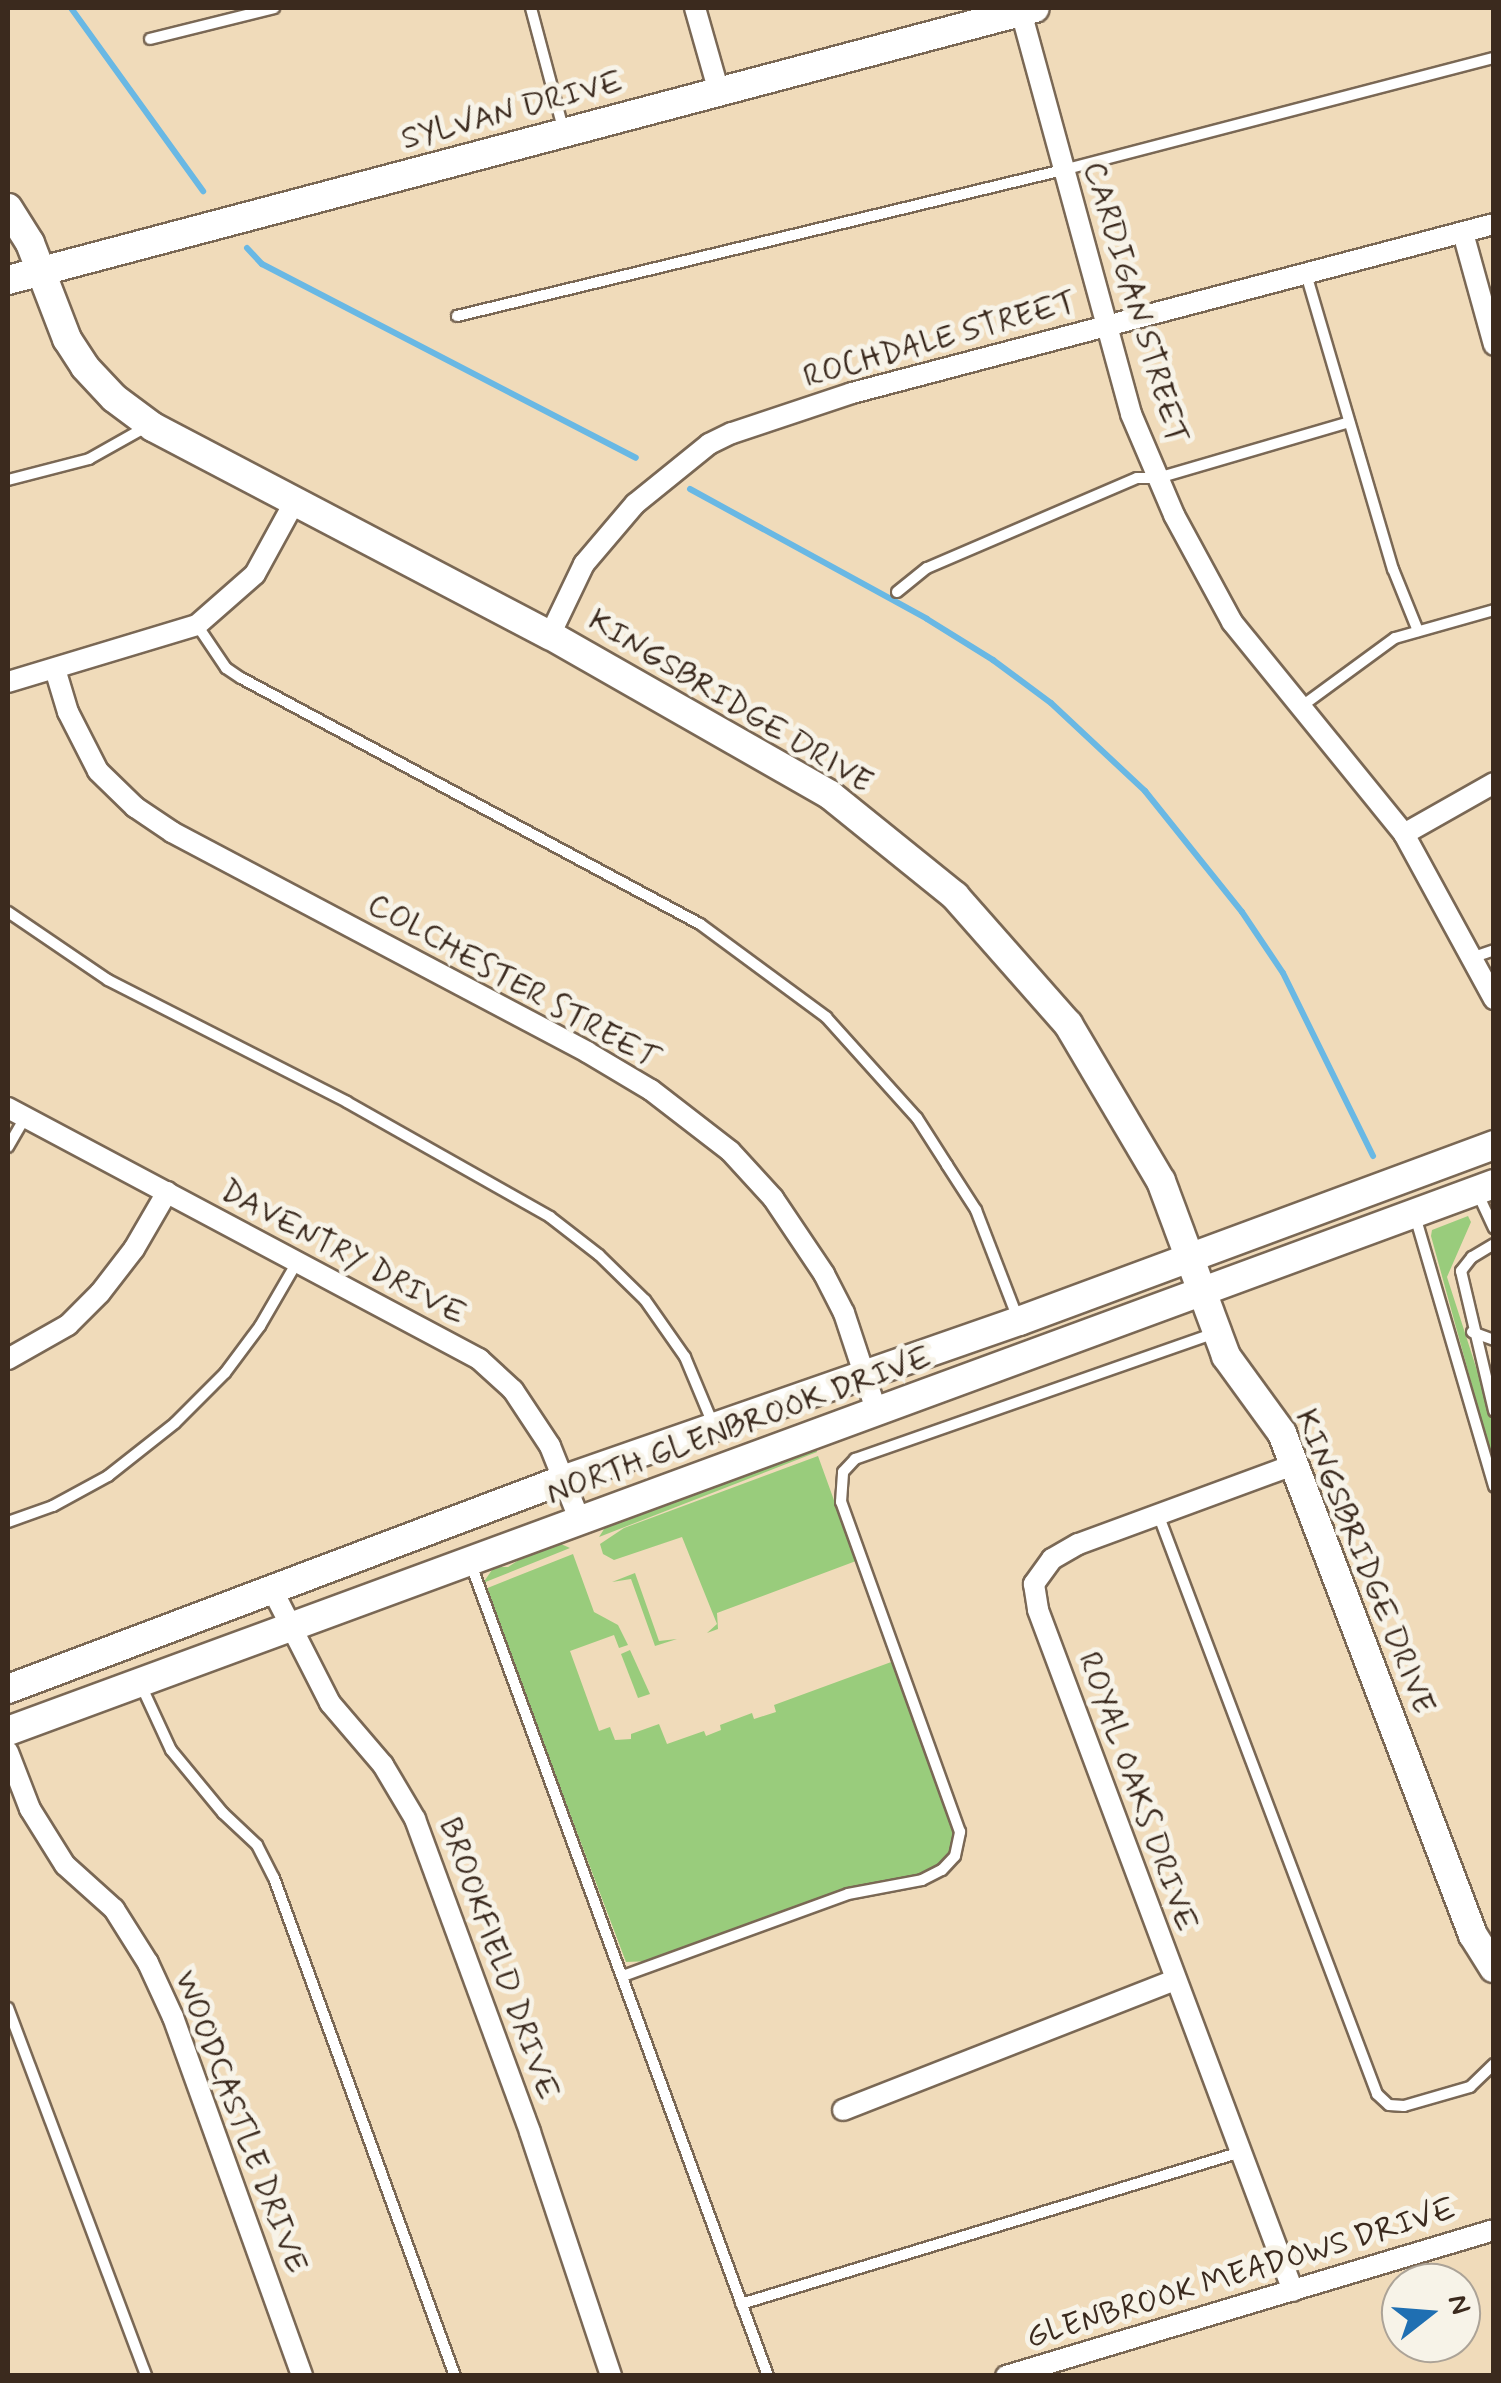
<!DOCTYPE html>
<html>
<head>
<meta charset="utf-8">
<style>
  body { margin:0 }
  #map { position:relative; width:1501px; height:2383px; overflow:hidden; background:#f0dbba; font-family:Mynerve,sans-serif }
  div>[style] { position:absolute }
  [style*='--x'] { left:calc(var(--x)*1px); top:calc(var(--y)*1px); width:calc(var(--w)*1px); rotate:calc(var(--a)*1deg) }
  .green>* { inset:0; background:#99cc7c }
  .stream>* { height:6px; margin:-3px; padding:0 3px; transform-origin:3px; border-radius:3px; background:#69b8e4 }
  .roads { filter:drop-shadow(2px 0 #7a6855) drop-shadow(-2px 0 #7a6855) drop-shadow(0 2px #7a6855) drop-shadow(0 -2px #7a6855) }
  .lane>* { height:10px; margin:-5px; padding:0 5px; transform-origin:5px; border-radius:5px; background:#fff }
  .street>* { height:20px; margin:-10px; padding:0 10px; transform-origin:10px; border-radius:10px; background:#fff }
  .secondary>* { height:28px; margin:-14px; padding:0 14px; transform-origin:14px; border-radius:14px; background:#fff }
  span { translate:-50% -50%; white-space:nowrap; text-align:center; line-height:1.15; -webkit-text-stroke:10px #f7f3e8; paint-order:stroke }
  .street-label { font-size:32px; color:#3b2a1e }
  .frame { position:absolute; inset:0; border:10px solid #3b2a1e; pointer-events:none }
  .north { position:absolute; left:1381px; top:2263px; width:100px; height:100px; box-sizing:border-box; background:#f7f3e8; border:2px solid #aca397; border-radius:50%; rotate:73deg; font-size:28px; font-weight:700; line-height:40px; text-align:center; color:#3b2a1e }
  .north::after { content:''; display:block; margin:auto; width:35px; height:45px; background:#1f6fb2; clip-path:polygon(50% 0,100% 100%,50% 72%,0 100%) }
</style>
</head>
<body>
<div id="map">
  <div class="green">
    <i style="clip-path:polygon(1468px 1216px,1471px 1222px,1447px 1277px,1493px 1420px,1493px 1462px,1431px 1236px,1432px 1230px)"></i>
    <i style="clip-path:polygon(816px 1448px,817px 1452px,599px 1537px,606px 1526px)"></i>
    <i style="clip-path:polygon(818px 1456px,856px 1561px,717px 1613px,718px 1629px,707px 1633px,717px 1624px,682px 1537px,614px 1560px,603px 1554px,600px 1544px,624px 1528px)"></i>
    <i style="clip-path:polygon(561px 1544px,570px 1548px,483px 1583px,494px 1567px,508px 1567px,525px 1556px)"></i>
    <i style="clip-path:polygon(573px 1554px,594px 1612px,618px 1625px,628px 1645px,619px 1648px,614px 1635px,570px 1651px,599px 1731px,610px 1727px,615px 1740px,631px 1739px,631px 1734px,659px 1724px,667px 1744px,704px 1731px,706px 1736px,721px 1730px,720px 1725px,752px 1713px,754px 1719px,776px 1712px,774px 1705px,894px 1661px,953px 1830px,951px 1849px,942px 1862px,919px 1877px,846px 1890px,651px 1961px,626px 1962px,485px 1589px)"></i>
    <i style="clip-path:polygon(635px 1573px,659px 1641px,677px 1639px,655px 1646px,631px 1579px,612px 1582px)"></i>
    <i style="clip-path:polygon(630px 1650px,650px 1694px,638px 1698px,621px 1654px)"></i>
  </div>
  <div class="stream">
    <i style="--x:71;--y:8;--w:226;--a:54.2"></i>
    <i style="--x:247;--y:248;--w:22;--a:47"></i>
    <i style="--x:262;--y:264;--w:421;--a:27.4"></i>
    <i style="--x:690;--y:489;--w:270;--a:28.7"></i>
    <i style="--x:927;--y:619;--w:78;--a:31.8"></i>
    <i style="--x:993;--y:660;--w:72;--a:36.6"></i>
    <i style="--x:1051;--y:703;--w:129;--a:43.1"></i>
    <i style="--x:1145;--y:791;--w:155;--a:51.3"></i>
    <i style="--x:1242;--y:912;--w:73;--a:56.1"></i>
    <i style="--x:1283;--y:973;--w:204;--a:63.8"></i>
  </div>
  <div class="roads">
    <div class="lane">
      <i style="--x:531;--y:8;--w:128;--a:75.1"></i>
      <i style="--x:150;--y:39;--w:128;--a:-14"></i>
      <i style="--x:1306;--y:274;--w:308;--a:73.6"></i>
      <i style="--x:1393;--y:569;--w:67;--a:68"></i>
      <i style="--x:457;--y:316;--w:623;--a:-13.55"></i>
      <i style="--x:1063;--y:170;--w:445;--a:-14.6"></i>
      <i style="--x:8;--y:480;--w:84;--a:-14.5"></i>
      <i style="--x:89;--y:459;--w:65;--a:-29.3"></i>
      <i style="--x:897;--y:592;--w:38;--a:-39"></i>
      <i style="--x:927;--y:568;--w:228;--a:-23.2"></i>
      <i style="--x:1137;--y:478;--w:21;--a:0"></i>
      <i style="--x:1158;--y:478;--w:199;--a:-16.3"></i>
      <i style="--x:197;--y:625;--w:52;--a:56"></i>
      <i style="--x:226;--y:668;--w:18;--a:34"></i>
      <i style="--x:241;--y:678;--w:521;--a:28.19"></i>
      <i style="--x:700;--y:924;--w:157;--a:36.4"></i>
      <i style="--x:826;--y:1017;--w:136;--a:48"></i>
      <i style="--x:917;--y:1118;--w:56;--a:57.4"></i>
      <i style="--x:947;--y:1165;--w:54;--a:57.2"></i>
      <i style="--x:976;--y:1210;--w:117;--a:68.9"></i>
      <i style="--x:1302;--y:706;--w:115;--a:-36.2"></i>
      <i style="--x:1395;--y:638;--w:103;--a:-15.8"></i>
      <i style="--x:8;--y:912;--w:121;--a:34.2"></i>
      <i style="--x:108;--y:980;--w:268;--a:27"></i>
      <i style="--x:347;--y:1102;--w:233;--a:29.5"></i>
      <i style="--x:550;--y:1217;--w:62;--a:37.8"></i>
      <i style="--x:599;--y:1255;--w:64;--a:44.4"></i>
      <i style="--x:645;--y:1300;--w:70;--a:54.9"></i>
      <i style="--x:685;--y:1357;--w:73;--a:67.3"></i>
      <i style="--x:1471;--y:958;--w:24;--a:-19"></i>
      <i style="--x:8;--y:1147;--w:34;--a:-60"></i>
      <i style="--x:1477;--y:1192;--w:40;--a:65"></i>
      <i style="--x:1415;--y:1216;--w:282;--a:73.7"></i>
      <i style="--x:1494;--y:1244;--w:26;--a:149"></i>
      <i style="--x:1472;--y:1257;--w:18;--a:128"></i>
      <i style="--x:1461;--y:1271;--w:144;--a:76.7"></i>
      <i style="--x:1472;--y:1332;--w:23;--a:20"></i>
      <i style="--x:1158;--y:1514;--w:620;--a:69.31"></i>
      <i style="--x:1377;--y:2094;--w:16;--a:43"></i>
      <i style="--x:1389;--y:2105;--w:15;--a:4"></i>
      <i style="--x:1404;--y:2106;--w:69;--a:-16.1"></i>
      <i style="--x:1470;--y:2087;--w:33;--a:-44"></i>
      <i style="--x:8;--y:1522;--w:48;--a:-19.6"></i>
      <i style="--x:53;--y:1506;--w:63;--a:-28.6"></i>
      <i style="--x:108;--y:1476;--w:85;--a:-38.3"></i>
      <i style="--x:175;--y:1423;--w:71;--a:-45"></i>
      <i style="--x:225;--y:1373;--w:59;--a:-53.3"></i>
      <i style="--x:260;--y:1326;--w:72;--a:-59.9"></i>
      <i style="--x:470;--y:1562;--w:867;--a:69.89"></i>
      <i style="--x:140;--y:1683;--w:74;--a:65.2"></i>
      <i style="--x:171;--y:1750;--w:82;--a:50.5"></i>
      <i style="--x:223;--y:1813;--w:47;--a:43.3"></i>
      <i style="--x:257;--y:1845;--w:37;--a:63"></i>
      <i style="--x:274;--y:1878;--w:530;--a:70.03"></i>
      <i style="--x:623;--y:1976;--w:239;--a:-20"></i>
      <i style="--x:848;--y:1894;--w:75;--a:-10.7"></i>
      <i style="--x:922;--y:1880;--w:22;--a:-27"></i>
      <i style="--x:942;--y:1870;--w:19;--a:-47"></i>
      <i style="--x:955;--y:1856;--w:25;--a:-78"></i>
      <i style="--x:960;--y:1832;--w:351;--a:-109.8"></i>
      <i style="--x:841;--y:1502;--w:30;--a:-86"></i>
      <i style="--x:843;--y:1472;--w:18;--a:-47"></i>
      <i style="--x:855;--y:1459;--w:381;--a:-19.3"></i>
      <i style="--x:8;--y:2008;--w:393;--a:69.4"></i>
      <i style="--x:741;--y:2304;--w:523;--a:-16.91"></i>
    </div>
    <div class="street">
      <i style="--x:695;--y:8;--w:87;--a:74.1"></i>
      <i style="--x:1020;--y:8;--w:421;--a:74.7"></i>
      <i style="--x:1131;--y:414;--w:110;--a:66.9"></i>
      <i style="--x:1174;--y:515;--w:122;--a:61.5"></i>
      <i style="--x:1232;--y:622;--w:273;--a:50.9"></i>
      <i style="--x:1404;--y:834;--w:188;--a:61.4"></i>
      <i style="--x:1463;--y:233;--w:116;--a:74.5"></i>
      <i style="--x:550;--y:635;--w:79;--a:-64.4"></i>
      <i style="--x:584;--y:564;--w:79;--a:-49.6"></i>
      <i style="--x:635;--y:504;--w:95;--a:-39"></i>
      <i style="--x:709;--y:444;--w:25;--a:-26"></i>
      <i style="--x:732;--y:433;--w:126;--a:-18.4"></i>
      <i style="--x:852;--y:393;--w:664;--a:-14.75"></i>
      <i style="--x:55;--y:669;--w:45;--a:73.2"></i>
      <i style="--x:68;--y:712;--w:66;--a:63"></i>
      <i style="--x:98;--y:771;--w:52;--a:44.2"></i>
      <i style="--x:135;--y:807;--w:45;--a:34"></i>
      <i style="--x:172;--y:832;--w:470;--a:27.9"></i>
      <i style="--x:587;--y:1052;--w:74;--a:30.7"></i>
      <i style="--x:651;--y:1090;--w:100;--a:37.7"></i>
      <i style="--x:730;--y:1151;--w:64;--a:47.5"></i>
      <i style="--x:773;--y:1198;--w:92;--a:56.1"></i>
      <i style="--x:824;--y:1274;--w:44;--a:62.9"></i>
      <i style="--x:844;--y:1313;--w:105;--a:71.7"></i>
      <i style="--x:8;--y:682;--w:197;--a:-16.8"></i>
      <i style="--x:197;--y:625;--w:77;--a:-41.3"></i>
      <i style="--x:255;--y:574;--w:85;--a:-61.3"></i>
      <i style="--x:1404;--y:834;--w:103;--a:-29.5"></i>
      <i style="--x:8;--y:1108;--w:534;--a:28.05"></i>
      <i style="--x:479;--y:1359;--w:46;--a:42.4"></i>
      <i style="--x:513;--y:1390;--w:67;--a:56.5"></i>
      <i style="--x:550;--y:1446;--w:81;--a:68.2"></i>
      <i style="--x:8;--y:1359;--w:69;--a:-29.5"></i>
      <i style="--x:68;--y:1325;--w:45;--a:-45"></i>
      <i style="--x:100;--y:1293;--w:56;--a:-52.3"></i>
      <i style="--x:134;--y:1249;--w:66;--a:-59.9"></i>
      <i style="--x:1293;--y:1465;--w:229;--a:159.8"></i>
      <i style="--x:1078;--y:1544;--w:30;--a:150"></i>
      <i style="--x:1052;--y:1559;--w:31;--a:126"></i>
      <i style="--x:1034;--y:1584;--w:26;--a:81"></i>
      <i style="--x:1038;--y:1610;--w:727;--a:69.47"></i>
      <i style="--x:273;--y:1591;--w:126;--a:63"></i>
      <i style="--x:330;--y:1703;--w:82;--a:49.5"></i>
      <i style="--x:383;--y:1765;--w:63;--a:59.3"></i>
      <i style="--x:415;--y:1819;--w:333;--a:69.8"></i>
      <i style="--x:530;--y:2132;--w:257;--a:71.6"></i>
      <i style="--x:8;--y:1752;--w:61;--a:68.9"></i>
      <i style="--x:30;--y:1809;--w:66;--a:58"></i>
      <i style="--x:65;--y:1865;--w:66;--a:41.9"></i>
      <i style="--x:114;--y:1909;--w:64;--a:57.8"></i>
      <i style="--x:148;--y:1963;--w:60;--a:65.2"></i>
      <i style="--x:173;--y:2017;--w:381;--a:70.2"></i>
      <i style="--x:843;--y:2110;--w:357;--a:-21.4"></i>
      <i style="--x:1006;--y:2376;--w:509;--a:-16.66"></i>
    </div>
    <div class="secondary">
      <i style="--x:8;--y:208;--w:41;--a:57.8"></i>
      <i style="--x:30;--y:243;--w:103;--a:68.9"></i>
      <i style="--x:67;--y:339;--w:33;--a:57"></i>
      <i style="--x:85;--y:367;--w:42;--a:46.9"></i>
      <i style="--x:114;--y:398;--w:49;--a:36.6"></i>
      <i style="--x:153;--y:427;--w:448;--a:27.7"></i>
      <i style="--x:550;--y:635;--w:322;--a:29.7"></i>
      <i style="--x:830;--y:795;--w:161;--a:38.9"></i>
      <i style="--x:955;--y:896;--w:171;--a:48.6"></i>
      <i style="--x:1068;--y:1024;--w:182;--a:59.4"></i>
      <i style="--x:1161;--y:1181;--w:187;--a:69.6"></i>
      <i style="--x:1226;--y:1356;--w:95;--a:54"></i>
      <i style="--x:1282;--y:1433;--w:537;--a:69.17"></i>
      <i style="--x:1473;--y:1935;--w:39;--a:58"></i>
      <i style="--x:8;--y:280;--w:1062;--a:-14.83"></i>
      <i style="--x:8;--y:1689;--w:595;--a:-20.66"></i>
      <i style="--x:565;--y:1479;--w:481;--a:-19.2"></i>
      <i style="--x:1019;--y:1321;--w:507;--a:-20.33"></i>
      <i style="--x:8;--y:1731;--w:1583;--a:-20.21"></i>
    </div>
  </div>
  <div class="street-label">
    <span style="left:512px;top:111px;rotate:-15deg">SYLVAN DRIVE</span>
    <span style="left:1135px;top:303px;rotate:73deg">CARDIGAN STREET</span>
    <span style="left:940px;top:340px;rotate:-16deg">ROCHDALE STREET</span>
    <span style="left:730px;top:702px;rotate:31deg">KINGSBRIDGE DRIVE</span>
    <span style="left:513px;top:982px;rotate:29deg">COLCHESTER STREET</span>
    <span style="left:343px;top:1253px;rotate:28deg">DAVENTRY DRIVE</span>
    <span style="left:739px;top:1426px;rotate:-20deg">NORTH GLENBROOK DRIVE</span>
    <span style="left:1364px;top:1562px;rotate:68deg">KINGSBRIDGE DRIVE</span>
    <span style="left:1137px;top:1792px;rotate:70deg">ROYAL OAKS DRIVE</span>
    <span style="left:498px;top:1959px;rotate:70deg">BROOKFIELD DRIVE</span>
    <span style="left:240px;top:2122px;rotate:69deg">WOODCASTLE DRIVE</span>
    <span style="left:1241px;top:2274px;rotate:-17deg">GLENBROOK MEADOWS DRIVE</span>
  </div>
  <div class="frame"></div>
  <div class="north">N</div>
</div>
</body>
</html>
